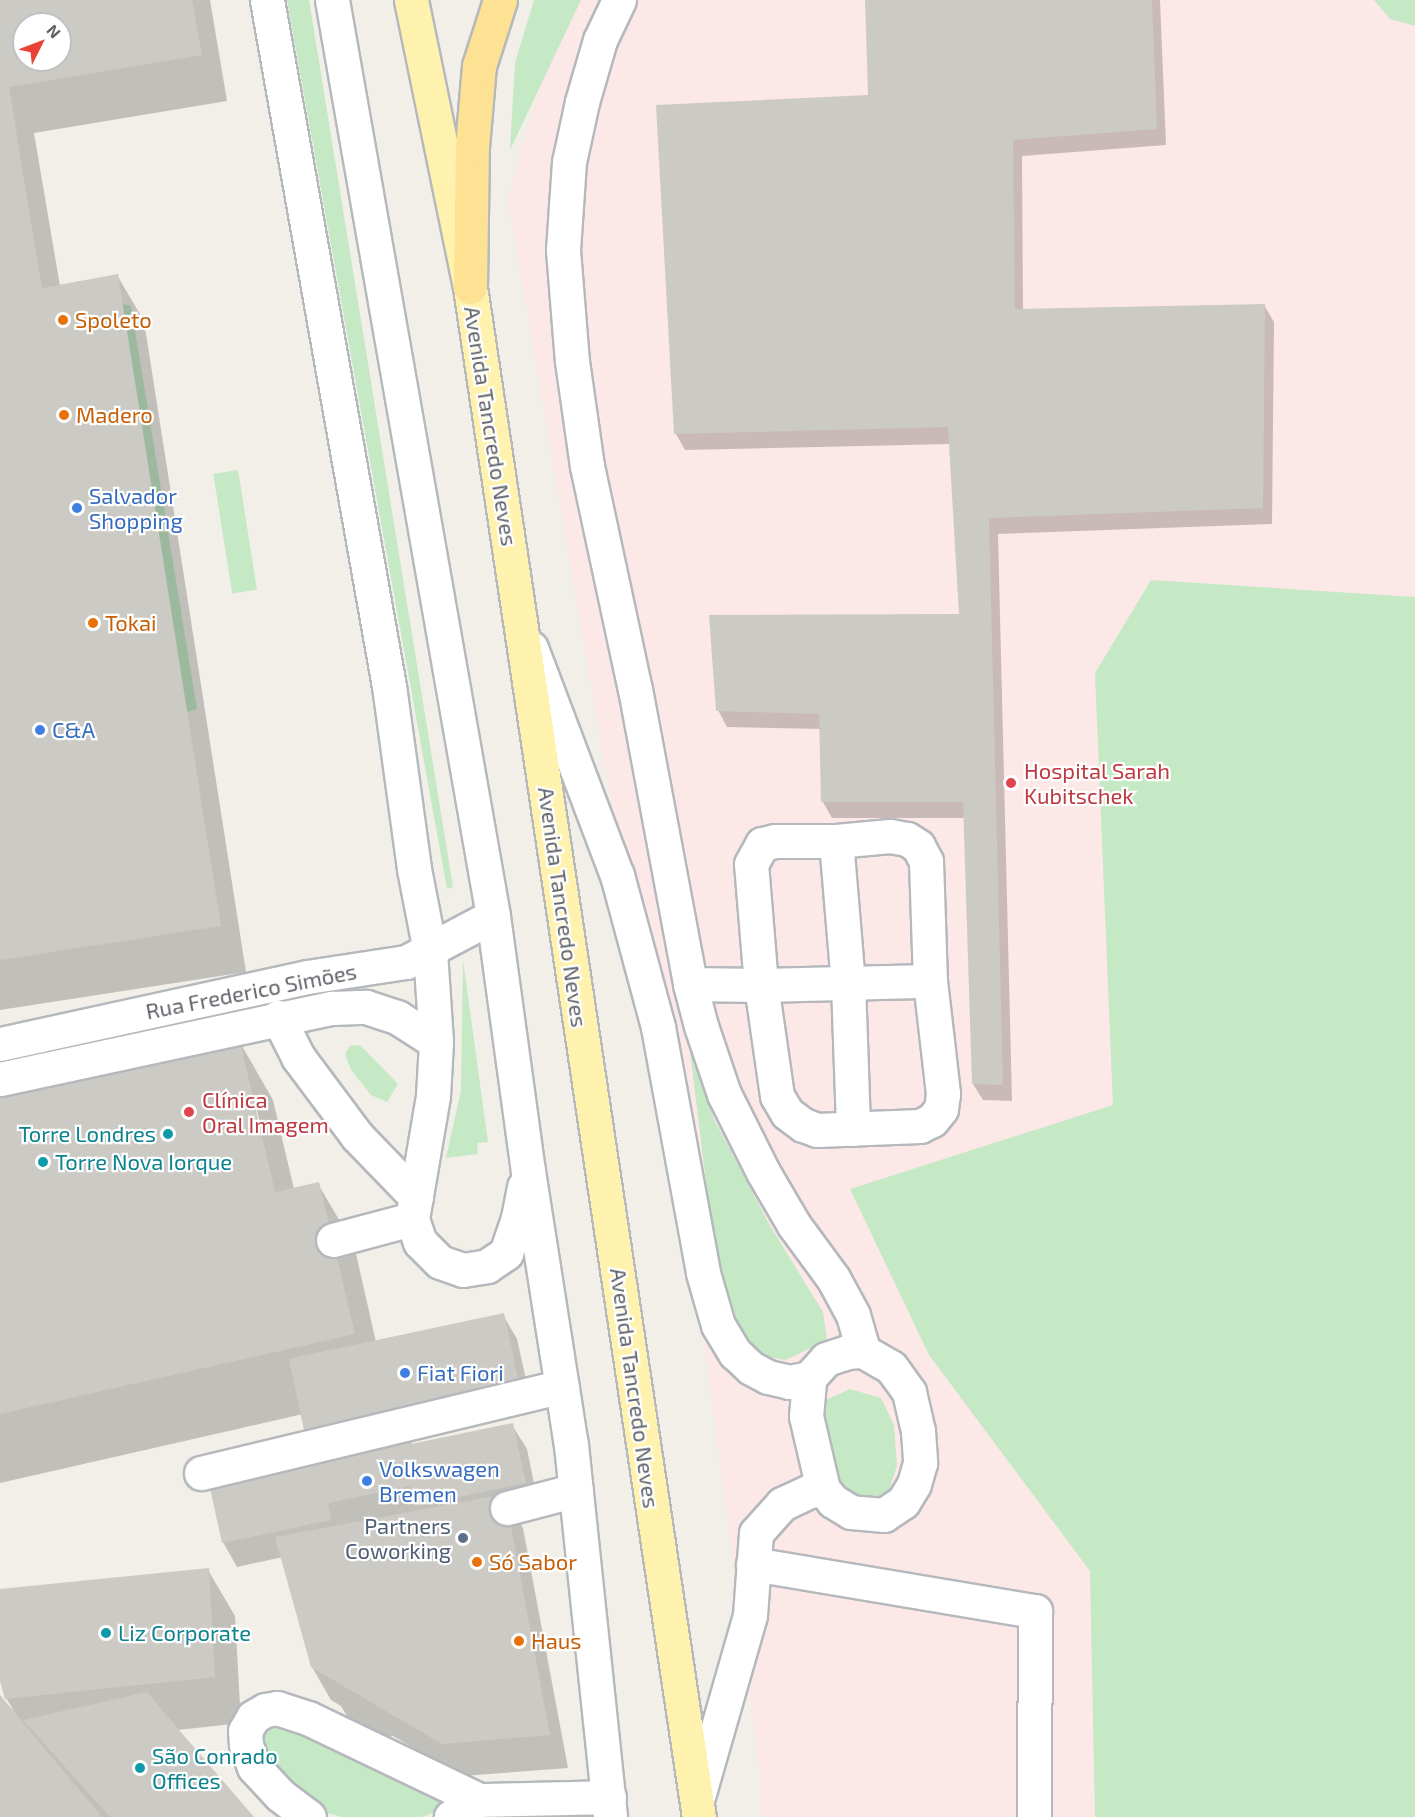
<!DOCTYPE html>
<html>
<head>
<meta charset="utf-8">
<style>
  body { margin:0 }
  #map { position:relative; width:1415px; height:1817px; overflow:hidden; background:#f1efe8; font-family:"Exo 2",sans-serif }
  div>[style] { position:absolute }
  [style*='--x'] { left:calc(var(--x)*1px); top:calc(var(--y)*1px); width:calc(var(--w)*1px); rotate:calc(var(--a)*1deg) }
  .medical>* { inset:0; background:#fce8e6 }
  .green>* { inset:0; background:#c5e8c5; transform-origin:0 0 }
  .shadow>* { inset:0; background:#0003 }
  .building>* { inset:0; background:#cccac5; transform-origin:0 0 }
  .roads { filter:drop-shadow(2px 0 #b5b8bc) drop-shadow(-2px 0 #b5b8bc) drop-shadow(0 2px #b5b8bc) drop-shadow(0 -2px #b5b8bc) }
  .minor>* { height:33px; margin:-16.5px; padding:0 16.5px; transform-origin:16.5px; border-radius:16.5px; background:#fff }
  .major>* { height:33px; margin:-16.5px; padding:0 16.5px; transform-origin:16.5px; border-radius:16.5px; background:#fff2af }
  .highway>* { height:33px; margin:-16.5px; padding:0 16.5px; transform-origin:16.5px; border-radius:16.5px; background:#fde293 }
  .dots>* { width:16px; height:16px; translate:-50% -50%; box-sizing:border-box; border:3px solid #fff; border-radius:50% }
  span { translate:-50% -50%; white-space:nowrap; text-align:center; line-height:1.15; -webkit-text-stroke:4.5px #fff; paint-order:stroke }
  .food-label { font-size:22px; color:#c56008 }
  .left { translate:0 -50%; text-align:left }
  .street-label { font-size:22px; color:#5f6368 }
  .shop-label { font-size:22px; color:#366cbe }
  .health-label { font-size:22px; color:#be3a42 }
  .culture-label { font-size:22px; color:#0d838f }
  .right { translate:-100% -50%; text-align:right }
  .service-label { font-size:22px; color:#4e5e75 }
  .north { position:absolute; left:12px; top:12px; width:60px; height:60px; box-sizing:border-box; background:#fff; border:2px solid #bfc1c3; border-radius:50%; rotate:48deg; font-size:16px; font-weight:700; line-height:24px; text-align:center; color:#5f6368 }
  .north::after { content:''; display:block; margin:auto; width:21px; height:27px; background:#ea4335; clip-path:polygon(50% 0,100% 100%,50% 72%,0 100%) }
</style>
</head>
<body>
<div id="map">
  <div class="medical">
    <i style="clip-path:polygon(564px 0,1415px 0,1415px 1817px,762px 1817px,761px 1781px,708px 1368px,508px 199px)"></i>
  </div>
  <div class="green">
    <i style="clip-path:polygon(287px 0,309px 0,453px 887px,447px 889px)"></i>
    <i style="clip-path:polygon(534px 0,581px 0,510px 150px,515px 63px)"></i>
    <i style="clip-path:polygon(1374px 0,1415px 0,1415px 26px,1390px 19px)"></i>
    <i style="clip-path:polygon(122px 304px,131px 306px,197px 709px,186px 712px)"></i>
    <i style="left:238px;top:470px;width:121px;height:25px;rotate:81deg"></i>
    <i style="clip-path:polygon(1151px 580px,1415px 597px,1415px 1817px,1095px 1817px,1090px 1571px,929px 1355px,850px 1189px,1113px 1105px,1095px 673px)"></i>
    <i style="clip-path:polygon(463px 960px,488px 1142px,477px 1143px,478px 1154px,446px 1158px,461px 1090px)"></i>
    <i style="clip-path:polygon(360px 1045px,398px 1084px,387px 1102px,371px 1095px,351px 1070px,345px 1054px,350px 1046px)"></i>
    <i style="clip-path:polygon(690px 1051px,714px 1119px,769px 1224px,823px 1312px,827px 1340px,786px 1360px,769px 1357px,743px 1337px,715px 1256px)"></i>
    <i style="clip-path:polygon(850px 1389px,881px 1398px,894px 1425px,897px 1466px,889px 1490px,870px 1501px,840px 1494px,820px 1427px,826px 1400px)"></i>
    <i style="clip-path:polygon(264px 1725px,288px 1728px,463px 1803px,422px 1817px,342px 1817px,316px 1810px,256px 1756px)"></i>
  </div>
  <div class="shadow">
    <i style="clip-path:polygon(evenodd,0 0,210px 0,227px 101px,34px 133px,60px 286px,117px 275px,144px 321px,246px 972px,0 1010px,0 0,24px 24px,60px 24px,60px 60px,24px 60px,24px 24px)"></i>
    <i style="clip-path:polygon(867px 0,1160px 0,1166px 145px,1022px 156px,1023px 310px,1264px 305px,1274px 322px,1272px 524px,998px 534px,1012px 1101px,983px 1100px,973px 1084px,965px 818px,832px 818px,823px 802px,821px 729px,727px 727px,718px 710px,961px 615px,951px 444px,685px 450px,676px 434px,869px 97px)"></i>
    <i style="clip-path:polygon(evenodd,238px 1039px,273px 1100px,294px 1189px,318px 1184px,354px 1245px,376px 1342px,503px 1315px,517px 1339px,533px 1411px,409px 1438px,413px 1446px,512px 1425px,527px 1449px,539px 1508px,514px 1513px,523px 1528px,568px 1768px,462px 1776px,393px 1736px,363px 1743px,341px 1706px,331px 1700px,312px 1667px,283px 1557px,237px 1567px,223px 1542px,321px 1457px,303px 1414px,0 1483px,0 1093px,238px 1039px,252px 1102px,255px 1102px,261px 1127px,257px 1122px,252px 1102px)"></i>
    <i style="clip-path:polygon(208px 1570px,235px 1616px,241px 1723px,178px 1730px,253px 1817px,0 1817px,0 1697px,14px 1711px,6px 1698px,0 1675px,0 1590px)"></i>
  </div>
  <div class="building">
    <i style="clip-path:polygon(evenodd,0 0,192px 0,202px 55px,9px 87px,42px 288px,118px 274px,221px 926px,0 960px,0 0,24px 24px,60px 24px,60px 60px,24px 60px,24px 24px)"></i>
    <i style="clip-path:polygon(865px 0,1152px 0,1157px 129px,1013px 140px,1015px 309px,1265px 304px,1263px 508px,989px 518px,1003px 1085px,972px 1084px,963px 802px,821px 802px,819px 714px,716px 711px,709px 615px,959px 614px,948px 427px,674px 434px,656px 105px,868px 95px)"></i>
    <i style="clip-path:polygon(239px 1037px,275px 1192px,319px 1182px,355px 1334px,0 1414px,0 1091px)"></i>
    <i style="left:504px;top:1313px;width:75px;height:220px;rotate:78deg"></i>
    <i style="clip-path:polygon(513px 1423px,526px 1483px,415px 1506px,410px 1486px,328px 1503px,331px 1520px,222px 1543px,208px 1479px,409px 1436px,411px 1444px)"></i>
    <i style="clip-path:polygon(505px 1494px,550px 1735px,442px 1744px,311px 1667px,275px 1537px)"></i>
    <i style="clip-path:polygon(209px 1568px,215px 1677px,5px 1699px,0 1681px,0 1589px)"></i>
    <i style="clip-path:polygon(147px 1692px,168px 1717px,254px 1817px,110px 1817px,23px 1720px)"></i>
    <i style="clip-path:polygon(0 1695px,102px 1817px,0 1817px)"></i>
  </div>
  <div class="roads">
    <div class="minor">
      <i style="--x:267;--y:0;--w:697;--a:79.92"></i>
      <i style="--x:389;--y:686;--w:185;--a:82.2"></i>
      <i style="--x:414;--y:869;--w:84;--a:79"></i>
      <i style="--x:430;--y:951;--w:91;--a:86.2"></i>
      <i style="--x:436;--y:1042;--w:54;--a:93.2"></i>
      <i style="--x:433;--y:1096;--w:125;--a:99.7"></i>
      <i style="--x:412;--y:1219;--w:24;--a:71"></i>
      <i style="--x:420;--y:1242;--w:28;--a:45"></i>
      <i style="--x:440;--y:1262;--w:24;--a:19"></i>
      <i style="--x:463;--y:1270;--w:24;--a:-9"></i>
      <i style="--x:487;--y:1266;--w:23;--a:-34"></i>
      <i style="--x:506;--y:1253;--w:37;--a:-71"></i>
      <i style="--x:518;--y:1218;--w:32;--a:-79"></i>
      <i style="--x:332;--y:0;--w:930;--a:80.03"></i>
      <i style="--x:493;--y:916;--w:257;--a:82.2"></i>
      <i style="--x:528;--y:1171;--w:277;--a:81.1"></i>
      <i style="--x:571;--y:1445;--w:374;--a:84"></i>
      <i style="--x:619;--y:0;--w:44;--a:115.4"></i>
      <i style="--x:600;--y:40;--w:65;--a:106.2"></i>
      <i style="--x:582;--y:102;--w:61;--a:102.2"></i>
      <i style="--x:569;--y:162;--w:88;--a:93.9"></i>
      <i style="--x:563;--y:250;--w:111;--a:85.4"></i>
      <i style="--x:572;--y:361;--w:106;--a:81.9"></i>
      <i style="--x:587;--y:466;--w:228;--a:77.9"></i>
      <i style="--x:635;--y:689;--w:300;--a:79.4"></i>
      <i style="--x:690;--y:984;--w:43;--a:75.3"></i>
      <i style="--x:701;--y:1026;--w:72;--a:71.3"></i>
      <i style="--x:724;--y:1094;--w:87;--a:63.4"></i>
      <i style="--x:763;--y:1172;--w:61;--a:59.7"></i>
      <i style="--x:794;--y:1225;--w:66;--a:53.7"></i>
      <i style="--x:833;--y:1278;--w:42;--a:61.6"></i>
      <i style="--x:853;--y:1315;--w:37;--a:74"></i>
      <i style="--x:531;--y:648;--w:243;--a:69.3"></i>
      <i style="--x:617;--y:875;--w:157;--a:74.9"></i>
      <i style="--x:658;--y:1027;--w:250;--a:79.6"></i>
      <i style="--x:703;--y:1273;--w:54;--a:73.9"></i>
      <i style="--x:718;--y:1325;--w:33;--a:59"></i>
      <i style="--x:735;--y:1353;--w:22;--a:43"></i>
      <i style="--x:751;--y:1368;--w:19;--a:28"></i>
      <i style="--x:768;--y:1377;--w:22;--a:13"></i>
      <i style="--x:789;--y:1382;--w:20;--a:-11"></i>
      <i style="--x:890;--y:836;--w:17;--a:10"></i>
      <i style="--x:907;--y:839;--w:13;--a:32"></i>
      <i style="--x:918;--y:846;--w:17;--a:62"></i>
      <i style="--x:926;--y:861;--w:120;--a:88.1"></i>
      <i style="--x:930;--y:981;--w:114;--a:83.4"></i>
      <i style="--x:943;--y:1094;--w:15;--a:98"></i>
      <i style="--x:941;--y:1109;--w:14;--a:129"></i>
      <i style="--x:932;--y:1120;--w:13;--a:153"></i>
      <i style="--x:920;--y:1126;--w:103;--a:177.8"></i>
      <i style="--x:817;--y:1130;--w:15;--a:-160"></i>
      <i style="--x:803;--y:1125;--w:20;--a:-143"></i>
      <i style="--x:787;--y:1113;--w:20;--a:-120"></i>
      <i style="--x:777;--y:1096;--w:112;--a:-98.2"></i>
      <i style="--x:761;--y:985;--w:121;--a:-94.7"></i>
      <i style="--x:751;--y:864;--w:23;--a:-61"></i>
      <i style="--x:762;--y:844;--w:13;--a:-13"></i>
      <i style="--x:775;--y:841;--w:61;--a:0"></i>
      <i style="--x:836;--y:841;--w:54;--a:-5.3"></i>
      <i style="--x:836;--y:841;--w:143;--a:85.2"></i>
      <i style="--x:848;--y:983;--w:146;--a:88"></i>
      <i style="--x:690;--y:984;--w:71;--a:0.8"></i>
      <i style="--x:761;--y:985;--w:169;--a:-1.4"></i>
      <i style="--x:278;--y:1017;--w:45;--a:63.4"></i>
      <i style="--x:298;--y:1057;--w:99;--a:53.2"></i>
      <i style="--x:357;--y:1136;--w:85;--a:46"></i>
      <i style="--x:0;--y:1044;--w:314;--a:-12.3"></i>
      <i style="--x:307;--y:977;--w:100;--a:-8.6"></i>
      <i style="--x:406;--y:962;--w:98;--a:-27.9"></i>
      <i style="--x:0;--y:1079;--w:340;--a:-12.1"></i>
      <i style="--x:332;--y:1008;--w:34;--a:-2"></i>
      <i style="--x:366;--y:1007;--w:33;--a:18"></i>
      <i style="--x:397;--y:1017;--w:46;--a:32.7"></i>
      <i style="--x:333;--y:1240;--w:82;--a:-14.9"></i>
      <i style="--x:863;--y:1351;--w:32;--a:30"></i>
      <i style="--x:891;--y:1367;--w:31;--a:54"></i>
      <i style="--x:909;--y:1392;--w:40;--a:77"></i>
      <i style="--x:918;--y:1431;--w:32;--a:86"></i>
      <i style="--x:920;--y:1463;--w:22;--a:106"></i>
      <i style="--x:914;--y:1484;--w:21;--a:121"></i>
      <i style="--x:903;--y:1502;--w:23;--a:146"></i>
      <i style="--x:884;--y:1515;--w:33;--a:-175"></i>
      <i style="--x:851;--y:1512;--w:21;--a:-149"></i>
      <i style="--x:833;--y:1501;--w:16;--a:-130"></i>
      <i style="--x:823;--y:1489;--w:75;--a:-103.1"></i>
      <i style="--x:806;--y:1416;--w:38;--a:-85"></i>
      <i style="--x:809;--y:1378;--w:25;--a:-48"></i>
      <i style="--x:826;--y:1359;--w:22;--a:-18"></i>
      <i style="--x:847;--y:1352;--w:16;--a:-4"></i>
      <i style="--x:201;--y:1473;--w:371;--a:-13.5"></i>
      <i style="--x:507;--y:1508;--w:71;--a:-14.6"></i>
      <i style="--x:753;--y:1564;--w:286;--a:9.5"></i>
      <i style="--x:1035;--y:1611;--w:206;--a:90.3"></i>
      <i style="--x:479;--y:1800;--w:130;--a:-1.3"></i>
      <i style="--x:697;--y:1800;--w:192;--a:-74"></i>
      <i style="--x:750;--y:1615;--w:82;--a:-85.8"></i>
      <i style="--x:756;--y:1533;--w:39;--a:-48"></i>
      <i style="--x:782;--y:1504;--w:31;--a:-25"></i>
      <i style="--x:810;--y:1491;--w:13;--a:-9"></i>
      <i style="--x:309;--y:1817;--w:36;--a:-143"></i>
      <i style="--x:280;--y:1795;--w:38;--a:-133"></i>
      <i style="--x:254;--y:1767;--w:23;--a:-110"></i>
      <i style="--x:246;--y:1745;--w:14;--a:-94"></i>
      <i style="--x:245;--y:1731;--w:16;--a:-60"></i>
      <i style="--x:253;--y:1717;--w:14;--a:-30"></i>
      <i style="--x:265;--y:1710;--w:12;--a:-9"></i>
      <i style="--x:277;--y:1708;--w:33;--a:18"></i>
      <i style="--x:308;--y:1718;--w:190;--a:25.6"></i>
      <i style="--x:479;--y:1800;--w:33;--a:149"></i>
    </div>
    <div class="major">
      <i style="--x:411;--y:0;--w:293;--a:78.4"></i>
      <i style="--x:470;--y:287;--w:1547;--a:81.49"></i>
    </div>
    <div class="highway">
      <i style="--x:470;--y:287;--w:140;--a:-89.2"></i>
      <i style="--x:472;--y:147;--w:81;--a:-85.1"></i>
      <i style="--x:479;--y:66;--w:69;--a:-72.3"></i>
    </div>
  </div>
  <div class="dots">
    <i style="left:63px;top:320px;background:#e8710a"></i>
    <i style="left:64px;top:415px;background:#e8710a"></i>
    <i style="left:77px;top:508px;background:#3f7fe0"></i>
    <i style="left:93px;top:623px;background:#e8710a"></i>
    <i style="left:40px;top:730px;background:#3f7fe0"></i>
    <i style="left:1011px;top:783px;background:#e0444e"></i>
    <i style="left:189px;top:1112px;background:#e0444e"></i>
    <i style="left:168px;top:1134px;background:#0f9aa8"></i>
    <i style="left:43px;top:1162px;background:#0f9aa8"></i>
    <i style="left:405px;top:1373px;background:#3f7fe0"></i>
    <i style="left:367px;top:1481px;background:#3f7fe0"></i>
    <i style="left:463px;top:1538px;background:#5c6f8a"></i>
    <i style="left:477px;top:1562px;background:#e8710a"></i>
    <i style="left:106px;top:1633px;background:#0f9aa8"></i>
    <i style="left:519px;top:1641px;background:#e8710a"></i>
    <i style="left:140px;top:1768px;background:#0f9aa8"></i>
  </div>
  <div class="food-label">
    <span class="left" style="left:75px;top:320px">Spoleto</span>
    <span class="left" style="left:76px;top:415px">Madero</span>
    <span class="left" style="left:105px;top:623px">Tokai</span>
    <span class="left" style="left:489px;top:1562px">Só Sabor</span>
    <span class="left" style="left:531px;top:1641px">Haus</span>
  </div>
  <div class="street-label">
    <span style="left:491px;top:426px;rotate:81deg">Avenida Tancredo Neves</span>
    <span style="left:563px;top:907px;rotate:82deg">Avenida Tancredo Neves</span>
    <span style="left:251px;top:991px;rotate:-11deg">Rua Frederico Simões</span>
    <span style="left:635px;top:1388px;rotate:82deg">Avenida Tancredo Neves</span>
  </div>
  <div class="shop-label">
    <span class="left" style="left:89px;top:508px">Salvador<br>Shopping</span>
    <span class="left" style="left:52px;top:730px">C&amp;A</span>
    <span class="left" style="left:417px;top:1373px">Fiat Fiori</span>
    <span class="left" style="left:379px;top:1481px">Volkswagen<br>Bremen</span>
  </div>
  <div class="health-label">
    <span class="left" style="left:1024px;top:783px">Hospital Sarah<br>Kubitschek</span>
    <span class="left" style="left:202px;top:1112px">Clínica<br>Oral Imagem</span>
  </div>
  <div class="culture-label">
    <span class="right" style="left:156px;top:1134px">Torre Londres</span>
    <span class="left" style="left:55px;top:1162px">Torre Nova Iorque</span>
    <span class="left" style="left:118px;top:1633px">Liz Corporate</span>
    <span class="left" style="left:152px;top:1768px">São Conrado<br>Offices</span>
  </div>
  <div class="service-label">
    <span class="right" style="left:451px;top:1538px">Partners<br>Coworking</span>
  </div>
  <div class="north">N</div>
</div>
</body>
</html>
